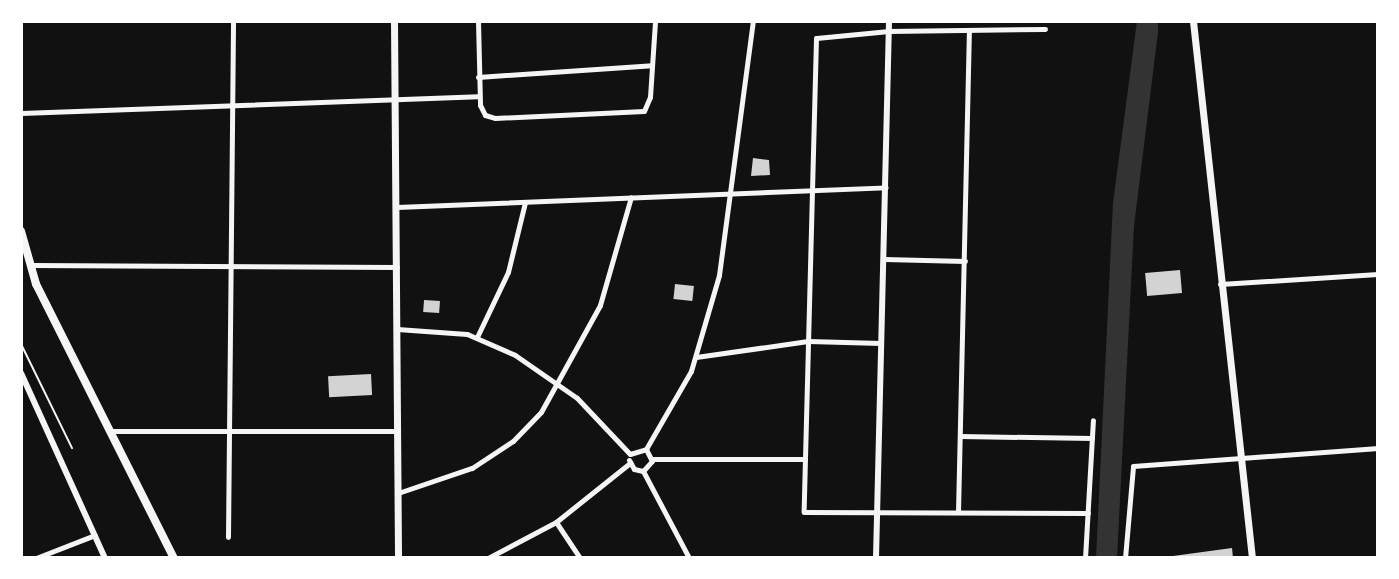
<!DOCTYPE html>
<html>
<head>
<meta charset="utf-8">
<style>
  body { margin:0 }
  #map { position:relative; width:1399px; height:579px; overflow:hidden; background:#111; font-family:"Titillium Web",sans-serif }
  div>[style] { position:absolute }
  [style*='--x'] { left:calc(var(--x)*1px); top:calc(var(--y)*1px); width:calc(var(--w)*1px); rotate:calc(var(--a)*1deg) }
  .water>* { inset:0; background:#333 }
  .building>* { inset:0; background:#d3d3d3; transform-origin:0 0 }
  .path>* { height:2px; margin:-1px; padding:0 1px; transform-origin:1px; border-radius:1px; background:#f5f5f5 }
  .minor>* { height:5px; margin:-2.5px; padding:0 2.5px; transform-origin:2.5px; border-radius:2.5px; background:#f5f5f5 }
  .tertiary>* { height:6px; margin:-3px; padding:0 3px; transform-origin:3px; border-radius:3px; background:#f5f5f5 }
  .secondary>* { height:7px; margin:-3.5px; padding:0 3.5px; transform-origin:3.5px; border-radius:3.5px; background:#f5f5f5 }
  .primary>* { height:8px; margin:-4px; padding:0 4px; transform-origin:4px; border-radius:4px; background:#f5f5f5 }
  span { translate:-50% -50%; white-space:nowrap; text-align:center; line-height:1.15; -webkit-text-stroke:5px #fff; paint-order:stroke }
  .frame { position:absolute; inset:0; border:23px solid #fff; pointer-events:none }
</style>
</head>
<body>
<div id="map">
  <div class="water">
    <i style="clip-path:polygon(1137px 21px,1158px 21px,1158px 32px,1134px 226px,1117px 558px,1096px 558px,1113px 203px)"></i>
  </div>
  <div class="building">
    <i style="clip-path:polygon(753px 158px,769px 160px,770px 175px,751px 176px)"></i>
    <i style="left:1180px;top:270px;width:23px;height:35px;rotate:85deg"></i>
    <i style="left:675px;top:284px;width:19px;height:15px;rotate:6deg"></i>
    <i style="left:424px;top:300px;width:16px;height:12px;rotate:4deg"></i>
    <i style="left:371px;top:374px;width:21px;height:43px;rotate:87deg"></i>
    <i style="clip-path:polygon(1232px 548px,1233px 558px,1173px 558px,1173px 556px)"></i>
  </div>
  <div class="path">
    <i style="--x:21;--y:344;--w:116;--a:63.9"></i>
  </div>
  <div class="minor">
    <i style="--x:478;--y:21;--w:84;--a:88.6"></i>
    <i style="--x:480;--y:105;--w:11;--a:63"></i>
    <i style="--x:485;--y:115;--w:10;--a:17"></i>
    <i style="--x:495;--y:118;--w:149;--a:-2.7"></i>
    <i style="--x:644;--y:111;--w:15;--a:-67"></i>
    <i style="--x:650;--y:97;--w:76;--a:-86.2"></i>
    <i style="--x:1045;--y:29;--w:156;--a:179.3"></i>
    <i style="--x:889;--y:31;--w:73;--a:174.5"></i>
    <i style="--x:816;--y:38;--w:474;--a:91.5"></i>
    <i style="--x:804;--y:512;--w:284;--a:0.2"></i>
    <i style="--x:478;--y:77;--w:174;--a:-3.9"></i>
    <i style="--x:21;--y:113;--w:457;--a:-2.1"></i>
    <i style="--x:397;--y:207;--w:489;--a:-2.3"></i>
    <i style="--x:884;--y:259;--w:81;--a:1.4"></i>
    <i style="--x:30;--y:265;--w:367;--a:0.3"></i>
    <i style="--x:1220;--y:284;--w:158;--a:-3.6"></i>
    <i style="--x:397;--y:329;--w:70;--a:4.1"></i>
    <i style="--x:467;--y:334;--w:52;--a:23.6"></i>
    <i style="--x:515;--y:355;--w:75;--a:34.7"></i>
    <i style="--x:577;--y:398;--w:77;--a:46.6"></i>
    <i style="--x:477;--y:337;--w:72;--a:-64.5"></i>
    <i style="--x:508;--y:272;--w:72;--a:-76.3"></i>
    <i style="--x:696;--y:357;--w:113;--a:-8.1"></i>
    <i style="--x:808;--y:341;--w:73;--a:1.6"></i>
    <i style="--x:111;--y:431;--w:287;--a:0"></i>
    <i style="--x:960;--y:436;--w:132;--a:0.9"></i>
    <i style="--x:646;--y:449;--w:90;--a:-60"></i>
    <i style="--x:691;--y:371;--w:100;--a:-73.7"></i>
    <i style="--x:719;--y:275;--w:256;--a:-82.4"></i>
    <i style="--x:630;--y:454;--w:17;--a:-17"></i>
    <i style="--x:652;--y:459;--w:153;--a:0"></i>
    <i style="--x:629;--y:460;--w:10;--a:61"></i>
    <i style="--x:634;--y:469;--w:9;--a:13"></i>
    <i style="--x:643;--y:471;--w:98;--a:62.1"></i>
    <i style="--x:643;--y:471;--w:13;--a:-48"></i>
    <i style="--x:652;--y:461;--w:13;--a:-117"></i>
    <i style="--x:398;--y:493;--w:78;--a:-18.7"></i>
    <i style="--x:472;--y:468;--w:49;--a:-33.4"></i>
    <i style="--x:513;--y:441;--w:40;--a:-46"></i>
    <i style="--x:541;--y:412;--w:122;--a:-61.1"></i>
    <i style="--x:600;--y:305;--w:112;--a:-74"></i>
    <i style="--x:958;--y:512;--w:480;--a:-88.7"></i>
    <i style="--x:556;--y:522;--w:43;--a:56.3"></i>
    <i style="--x:228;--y:537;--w:516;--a:-89.44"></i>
    <i style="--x:36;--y:558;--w:63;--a:-21.3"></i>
    <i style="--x:488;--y:558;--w:77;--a:-27.9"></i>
    <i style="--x:556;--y:522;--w:95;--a:-38.6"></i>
    <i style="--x:1085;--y:558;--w:138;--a:-86.7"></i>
    <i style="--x:1125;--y:558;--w:92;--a:-85"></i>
    <i style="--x:1133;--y:466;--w:246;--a:-4.2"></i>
  </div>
  <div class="tertiary">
    <i style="--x:21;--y:373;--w:203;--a:65.6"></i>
    <i style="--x:876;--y:558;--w:537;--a:-88.61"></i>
  </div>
  <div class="secondary">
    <i style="--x:394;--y:21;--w:537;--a:89.57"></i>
    <i style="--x:1193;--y:21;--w:540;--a:83.73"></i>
  </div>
  <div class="primary">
    <i style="--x:21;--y:231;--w:55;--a:74.2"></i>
    <i style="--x:36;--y:284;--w:307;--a:63.3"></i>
  </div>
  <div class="frame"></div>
</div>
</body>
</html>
